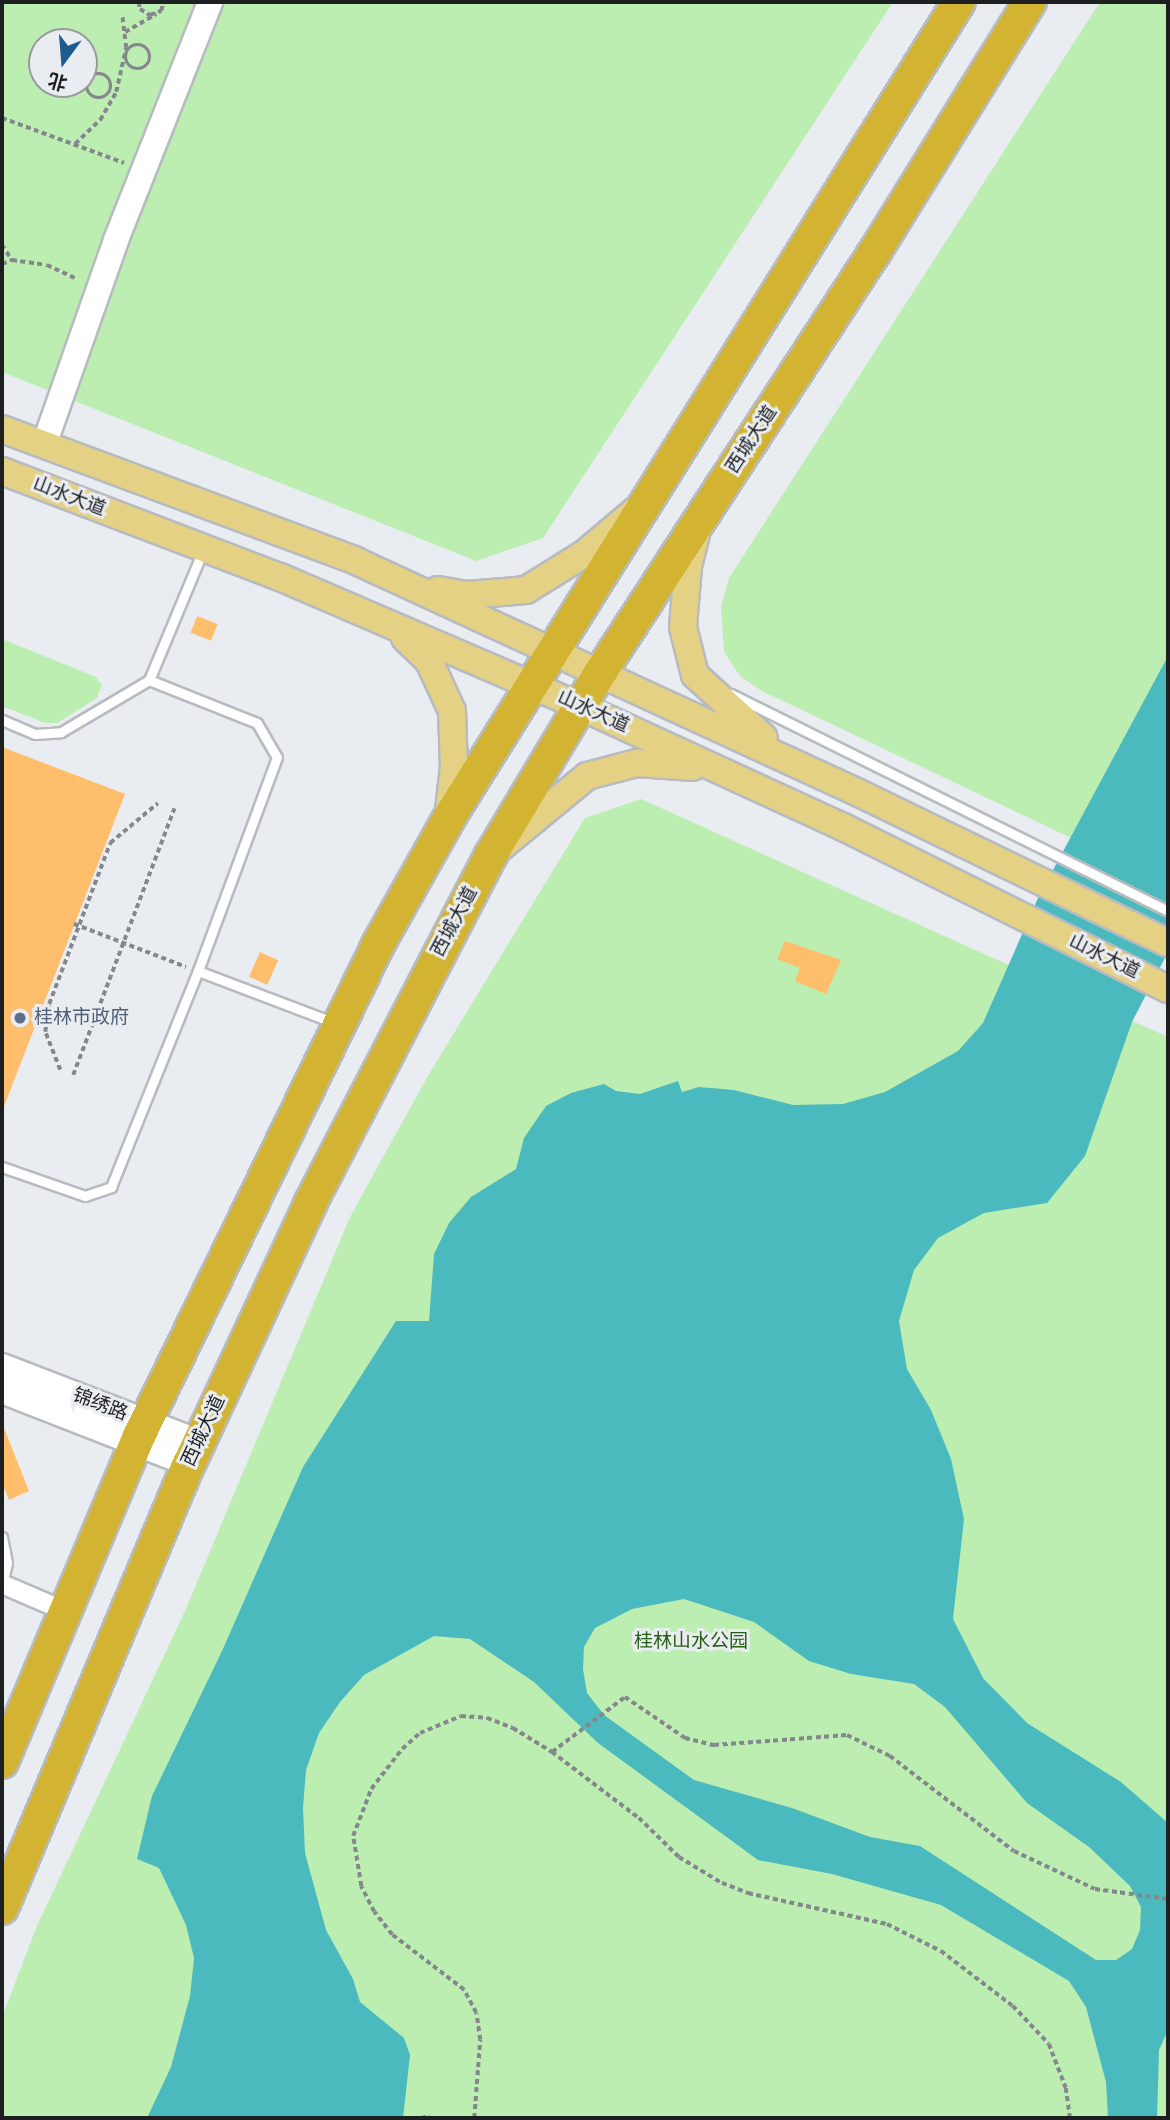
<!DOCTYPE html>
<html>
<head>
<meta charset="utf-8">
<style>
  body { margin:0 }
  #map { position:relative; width:1170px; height:2120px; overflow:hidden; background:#e9edf2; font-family:Signika,"Noto Sans SC",sans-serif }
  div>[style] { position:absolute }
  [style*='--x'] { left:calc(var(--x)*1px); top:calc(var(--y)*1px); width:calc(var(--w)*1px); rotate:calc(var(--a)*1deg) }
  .green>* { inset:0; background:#bcedb1 }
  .water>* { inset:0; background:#4bbabe }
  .building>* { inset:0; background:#ffbe6c; transform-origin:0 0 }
  .path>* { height:3.5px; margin-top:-1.75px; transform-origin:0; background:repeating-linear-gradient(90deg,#84878b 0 5px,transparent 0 8.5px) }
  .path>.ring { margin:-1.75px; padding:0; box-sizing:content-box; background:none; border:3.5px solid #84878b; border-radius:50% }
  .roads { filter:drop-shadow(2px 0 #b7bbc0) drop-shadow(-2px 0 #b7bbc0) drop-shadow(0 2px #b7bbc0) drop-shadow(0 -2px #b7bbc0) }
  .lane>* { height:9px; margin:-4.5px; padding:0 4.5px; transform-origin:4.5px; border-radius:4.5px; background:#fff }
  .street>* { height:18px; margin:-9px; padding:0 9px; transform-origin:9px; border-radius:9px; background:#fff }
  .secondary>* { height:24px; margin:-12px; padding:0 12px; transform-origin:12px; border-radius:12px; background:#fff }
  .primary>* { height:26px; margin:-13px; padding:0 13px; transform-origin:13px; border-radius:13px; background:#e4d184 }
  .highway>* { height:32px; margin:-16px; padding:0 16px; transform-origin:16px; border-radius:16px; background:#d2b332 }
  .dots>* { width:19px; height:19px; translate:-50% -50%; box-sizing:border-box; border:4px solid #e9edf2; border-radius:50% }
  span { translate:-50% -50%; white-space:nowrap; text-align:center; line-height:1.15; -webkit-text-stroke:6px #e9edf2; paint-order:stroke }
  .street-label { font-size:19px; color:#1d1f21 }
  .service-label { font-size:19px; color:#4e5e75 }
  .left { translate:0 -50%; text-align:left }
  .park-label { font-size:19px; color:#245f12 }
  .frame { position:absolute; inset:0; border:4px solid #1d1f21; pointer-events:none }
  .north { position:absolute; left:28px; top:28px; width:70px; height:70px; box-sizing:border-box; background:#e9edf2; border:2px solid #979b9e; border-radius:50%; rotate:196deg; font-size:19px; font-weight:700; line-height:28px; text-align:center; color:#1d1f21 }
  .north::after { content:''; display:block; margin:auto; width:24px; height:32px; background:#1d5b91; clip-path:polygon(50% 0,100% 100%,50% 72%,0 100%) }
</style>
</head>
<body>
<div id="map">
  <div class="green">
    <i style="clip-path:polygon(evenodd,2px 2px,893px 2px,543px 538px,476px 561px,2px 372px,2px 2px,42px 42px,84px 42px,84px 84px,42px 84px,42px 42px)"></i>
    <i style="clip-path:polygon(1100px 2px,1168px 2px,1168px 884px,762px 691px,740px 676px,724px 652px,721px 607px,729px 578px)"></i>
    <i style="clip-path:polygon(2px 639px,96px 677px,102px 685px,97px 698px,57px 723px,45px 723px,2px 706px)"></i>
    <i style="clip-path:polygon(641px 799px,1168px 1037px,1168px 2118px,2px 2118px,2px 2017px,37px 1926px,185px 1611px,350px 1217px,429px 1074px,585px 818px)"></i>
  </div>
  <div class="water">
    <i style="clip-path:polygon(evenodd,1168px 656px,1168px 952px,1132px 1022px,1085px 1156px,1047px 1203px,984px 1213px,938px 1238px,914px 1270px,899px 1321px,907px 1369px,931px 1410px,951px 1459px,964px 1519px,953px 1619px,983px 1678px,1027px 1723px,1121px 1782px,1168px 1823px,1168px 2030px,1159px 2050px,1157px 2118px,1108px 2118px,1106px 2082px,1086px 2007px,1069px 1981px,941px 1905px,832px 1874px,758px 1860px,598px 1743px,534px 1682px,470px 1639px,434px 1636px,364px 1675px,340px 1702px,319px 1733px,306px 1770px,303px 1808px,305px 1853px,326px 1930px,353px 1979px,360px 2002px,404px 2038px,410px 2055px,403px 2118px,147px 2118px,171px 2067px,190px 1996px,194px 1958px,186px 1925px,159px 1868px,137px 1859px,152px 1796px,222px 1651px,303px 1467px,396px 1321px,429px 1321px,434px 1254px,449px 1223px,471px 1197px,516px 1169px,524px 1138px,546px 1106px,571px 1093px,604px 1084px,616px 1091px,640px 1094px,678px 1081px,682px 1092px,699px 1087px,734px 1090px,793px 1105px,843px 1104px,885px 1092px,958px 1051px,983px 1023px,1038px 898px,1168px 656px,684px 1599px,754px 1622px,809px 1661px,851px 1674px,914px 1684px,945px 1707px,1027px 1803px,1089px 1847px,1130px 1886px,1141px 1907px,1140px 1930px,1132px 1949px,1116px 1960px,1096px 1960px,920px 1846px,870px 1837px,792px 1808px,694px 1780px,604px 1715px,587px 1693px,583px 1669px,584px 1647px,595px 1628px,632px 1609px,684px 1599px)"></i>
  </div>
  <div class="building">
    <i style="left:197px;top:616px;width:22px;height:18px;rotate:21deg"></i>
    <i style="clip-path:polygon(2px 747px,125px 794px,3px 1109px,2px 1108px)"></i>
    <i style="clip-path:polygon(785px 941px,841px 960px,826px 994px,795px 981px,800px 968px,777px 959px)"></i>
    <i style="left:260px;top:952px;width:20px;height:27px;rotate:24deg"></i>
    <i style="clip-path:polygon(2px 1423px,29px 1491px,9px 1500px,2px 1483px)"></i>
  </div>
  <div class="path">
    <i style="--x:139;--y:2;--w:7;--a:82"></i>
    <i style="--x:140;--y:9;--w:12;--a:31"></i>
    <i style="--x:150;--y:15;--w:12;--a:-20"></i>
    <i style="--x:161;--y:11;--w:9;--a:-77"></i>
    <i style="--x:125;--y:32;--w:36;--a:-30"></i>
    <i class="ring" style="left:126px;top:45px;width:20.5px;height:20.5px"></i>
    <i class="ring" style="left:87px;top:74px;width:20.5px;height:20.5px"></i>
    <i style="--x:2;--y:118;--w:130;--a:20.2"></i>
    <i style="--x:75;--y:144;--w:35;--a:-44"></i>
    <i style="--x:100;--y:120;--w:32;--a:-60"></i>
    <i style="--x:116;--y:92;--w:45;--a:-77.2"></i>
    <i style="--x:126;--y:48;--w:31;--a:-97"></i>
    <i style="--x:2;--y:245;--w:18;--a:56"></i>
    <i style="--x:2;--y:264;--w:11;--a:-22"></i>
    <i style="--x:12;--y:260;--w:35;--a:8"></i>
    <i style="--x:47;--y:265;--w:33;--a:25"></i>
    <i style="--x:74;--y:924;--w:120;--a:21"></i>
    <i style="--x:60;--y:1070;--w:41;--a:-111.5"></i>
    <i style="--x:45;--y:1032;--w:28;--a:-82"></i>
    <i style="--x:49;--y:1004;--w:172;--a:-69.2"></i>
    <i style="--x:110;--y:843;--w:62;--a:-39.8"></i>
    <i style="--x:73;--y:1075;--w:285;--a:-69.2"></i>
    <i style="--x:552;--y:1752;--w:91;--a:-37"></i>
    <i style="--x:625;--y:1697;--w:73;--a:34.3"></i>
    <i style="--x:685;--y:1738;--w:30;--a:14"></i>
    <i style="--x:714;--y:1745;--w:133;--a:-4.3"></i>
    <i style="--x:847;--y:1735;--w:48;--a:26"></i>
    <i style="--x:890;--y:1756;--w:156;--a:37.5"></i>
    <i style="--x:1014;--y:1851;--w:89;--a:25.1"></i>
    <i style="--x:1095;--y:1889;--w:74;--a:7.8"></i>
    <i style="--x:421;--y:2118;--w:9;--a:-13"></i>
    <i style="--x:474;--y:2118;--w:78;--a:-85.6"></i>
    <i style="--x:480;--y:2040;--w:27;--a:-98"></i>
    <i style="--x:476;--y:2013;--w:26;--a:-118"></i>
    <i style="--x:464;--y:1990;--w:91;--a:-142.6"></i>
    <i style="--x:392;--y:1935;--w:29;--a:-128"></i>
    <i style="--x:374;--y:1912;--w:29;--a:-117"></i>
    <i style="--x:361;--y:1886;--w:51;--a:-99.1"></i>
    <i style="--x:353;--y:1836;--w:50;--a:-69"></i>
    <i style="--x:371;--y:1789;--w:51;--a:-52.2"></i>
    <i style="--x:402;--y:1749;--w:24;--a:-42"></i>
    <i style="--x:420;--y:1733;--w:44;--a:-22.5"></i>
    <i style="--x:461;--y:1716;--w:26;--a:4"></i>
    <i style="--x:487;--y:1718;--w:28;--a:21"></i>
    <i style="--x:513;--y:1728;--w:46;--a:31.6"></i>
    <i style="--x:552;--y:1752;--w:109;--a:37.2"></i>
    <i style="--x:639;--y:1818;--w:56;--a:44.3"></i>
    <i style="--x:679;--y:1857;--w:50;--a:31.2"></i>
    <i style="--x:722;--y:1883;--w:28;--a:21"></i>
    <i style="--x:748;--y:1893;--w:142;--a:12.6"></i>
    <i style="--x:887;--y:1924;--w:60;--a:26.6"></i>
    <i style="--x:941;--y:1951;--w:91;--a:37.4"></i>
    <i style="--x:1013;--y:2006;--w:52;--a:46.5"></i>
    <i style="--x:1049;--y:2044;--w:47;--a:68.9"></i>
    <i style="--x:1066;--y:2088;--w:30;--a:82"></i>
  </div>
  <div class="roads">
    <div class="lane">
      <i style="--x:149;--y:680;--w:116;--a:21.7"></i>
      <i style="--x:257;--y:723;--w:39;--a:60"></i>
      <i style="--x:277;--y:757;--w:228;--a:110.3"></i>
      <i style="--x:198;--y:971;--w:147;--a:20.8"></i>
      <i style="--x:731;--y:694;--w:488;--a:26.4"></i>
      <i style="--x:2;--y:720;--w:36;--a:23"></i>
      <i style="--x:35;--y:734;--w:26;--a:-4"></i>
      <i style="--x:61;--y:732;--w:102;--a:-30.6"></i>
      <i style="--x:149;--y:680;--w:141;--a:-67.4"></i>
      <i style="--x:2;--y:1167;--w:88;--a:19.3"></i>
      <i style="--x:85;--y:1196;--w:28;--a:-19"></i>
      <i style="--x:111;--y:1187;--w:233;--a:-68.1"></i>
      <i style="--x:2;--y:1537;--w:26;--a:79"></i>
      <i style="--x:7;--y:1563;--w:23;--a:103"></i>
    </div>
    <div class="street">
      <i style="--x:2;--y:1584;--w:69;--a:23.2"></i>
    </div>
    <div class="secondary">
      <i style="--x:44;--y:445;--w:217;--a:-70.6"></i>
      <i style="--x:116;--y:240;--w:256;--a:-68.4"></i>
      <i style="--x:2;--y:1366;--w:211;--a:21.1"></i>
      <i style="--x:2;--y:1391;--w:201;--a:21.3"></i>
    </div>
    <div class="primary">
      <i style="--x:2;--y:429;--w:378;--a:20.4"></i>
      <i style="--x:356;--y:561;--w:554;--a:24.76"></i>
      <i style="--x:859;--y:793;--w:343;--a:25.9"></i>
      <i style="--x:2;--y:471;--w:298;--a:20.9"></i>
      <i style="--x:280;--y:577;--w:327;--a:23.3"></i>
      <i style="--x:580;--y:706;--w:289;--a:24.7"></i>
      <i style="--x:843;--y:827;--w:363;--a:26.5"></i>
      <i style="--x:696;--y:534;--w:34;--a:104"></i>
      <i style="--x:688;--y:567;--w:60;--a:94.8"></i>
      <i style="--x:683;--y:627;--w:49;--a:76"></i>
      <i style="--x:695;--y:675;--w:93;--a:42.4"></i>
      <i style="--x:438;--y:590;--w:29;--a:10"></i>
      <i style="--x:467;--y:595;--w:59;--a:-4.8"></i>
      <i style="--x:526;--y:590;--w:68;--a:-31.8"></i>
      <i style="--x:584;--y:554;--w:67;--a:-40.1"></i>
      <i style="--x:405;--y:638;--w:33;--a:44"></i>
      <i style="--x:429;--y:661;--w:55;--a:65.3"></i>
      <i style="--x:452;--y:711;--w:56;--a:88"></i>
      <i style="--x:454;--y:767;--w:51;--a:96.7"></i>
      <i style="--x:501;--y:847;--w:112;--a:-39.5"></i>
      <i style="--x:587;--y:776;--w:52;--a:-14.6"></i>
      <i style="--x:637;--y:763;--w:56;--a:4.1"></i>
    </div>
    <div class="highway">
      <i style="--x:2;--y:1762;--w:354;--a:-67.2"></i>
      <i style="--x:139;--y:1436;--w:548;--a:-64.04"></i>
      <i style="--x:379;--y:943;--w:149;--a:-60.7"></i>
      <i style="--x:452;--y:813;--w:956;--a:-57.99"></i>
      <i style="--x:2;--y:1908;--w:482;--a:-67.2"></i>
      <i style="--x:189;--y:1464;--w:287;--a:-65"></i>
      <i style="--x:310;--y:1204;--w:393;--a:-62.6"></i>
      <i style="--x:491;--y:855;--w:212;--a:-59.1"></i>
      <i style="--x:600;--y:673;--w:505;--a:-56.88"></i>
      <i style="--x:876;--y:250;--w:292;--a:-58.2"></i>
    </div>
  </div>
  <div class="dots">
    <i style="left:20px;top:1018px;background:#5c6f8a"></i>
  </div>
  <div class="street-label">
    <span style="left:752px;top:440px;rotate:-57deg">西城大道</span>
    <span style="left:69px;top:497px;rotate:21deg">山水大道</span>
    <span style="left:593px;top:712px;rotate:24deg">山水大道</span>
    <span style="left:455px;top:922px;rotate:-62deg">西城大道</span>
    <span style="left:1104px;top:957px;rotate:26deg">山水大道</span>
    <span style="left:100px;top:1405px;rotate:21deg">锦绣路</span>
    <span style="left:204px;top:1431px;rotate:-65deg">西城大道</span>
  </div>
  <div class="service-label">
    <span class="left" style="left:34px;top:1018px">桂林市政府</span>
  </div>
  <div class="park-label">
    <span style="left:691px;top:1642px">桂林山水公园</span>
  </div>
  <div class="frame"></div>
  <div class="north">北</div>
</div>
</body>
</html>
